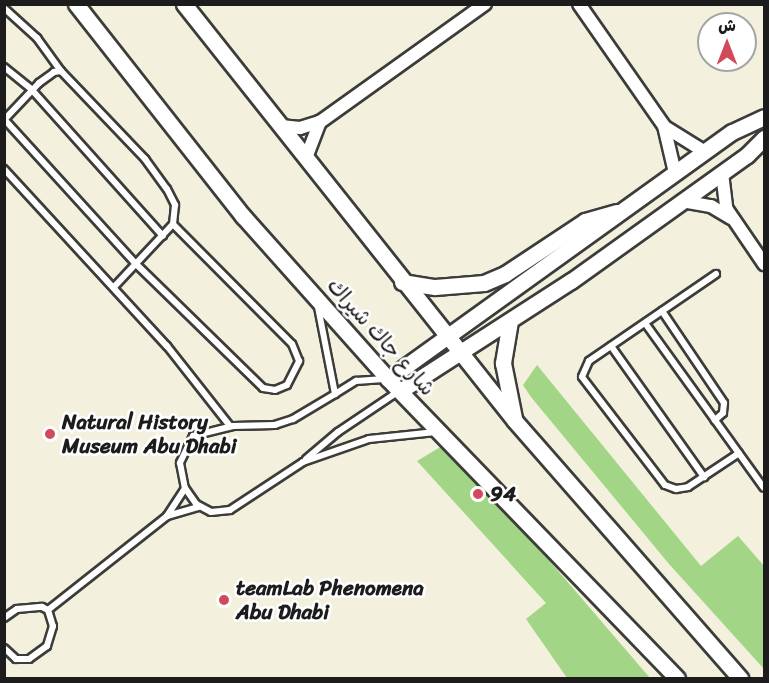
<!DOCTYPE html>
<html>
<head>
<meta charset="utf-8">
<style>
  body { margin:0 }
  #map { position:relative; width:769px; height:683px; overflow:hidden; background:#f3f0de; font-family:Sriracha,"Playpen Sans Arabic",sans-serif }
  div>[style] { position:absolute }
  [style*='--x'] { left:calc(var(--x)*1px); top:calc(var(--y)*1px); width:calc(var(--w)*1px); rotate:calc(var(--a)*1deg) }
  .green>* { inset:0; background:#a2d686 }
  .roads { filter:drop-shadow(2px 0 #3c3c39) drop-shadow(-2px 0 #3c3c39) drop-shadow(0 2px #3c3c39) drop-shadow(0 -2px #3c3c39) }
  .service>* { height:6px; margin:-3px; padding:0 3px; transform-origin:3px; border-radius:3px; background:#fff }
  .minor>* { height:12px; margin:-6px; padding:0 6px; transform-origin:6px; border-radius:6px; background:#fff }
  .tertiary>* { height:15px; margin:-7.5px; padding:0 7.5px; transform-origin:7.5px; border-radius:7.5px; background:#fff }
  .dots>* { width:16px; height:16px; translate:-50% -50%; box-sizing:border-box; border:3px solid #fff; border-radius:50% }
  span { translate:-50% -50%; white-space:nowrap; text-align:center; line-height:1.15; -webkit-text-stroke:5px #fff; paint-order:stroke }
  .street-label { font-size:21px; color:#1c1c1c }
  .poi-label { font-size:21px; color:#1c1c1c; font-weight:700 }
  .left { translate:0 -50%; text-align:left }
  .frame { position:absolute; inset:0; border:6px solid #1c1c1c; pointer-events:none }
  .north { position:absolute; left:697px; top:12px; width:60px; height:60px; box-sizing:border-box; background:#fff; border:2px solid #a4a4a4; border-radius:50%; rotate:0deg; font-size:16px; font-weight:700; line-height:24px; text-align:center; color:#1c1c1c }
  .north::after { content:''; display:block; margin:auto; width:21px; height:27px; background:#d1495b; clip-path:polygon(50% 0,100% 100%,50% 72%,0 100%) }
</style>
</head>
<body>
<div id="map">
  <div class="green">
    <i style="clip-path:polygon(537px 365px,701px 566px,738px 536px,764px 566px,764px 669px,669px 564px,531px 397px,523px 385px)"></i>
    <i style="clip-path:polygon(442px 446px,547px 558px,650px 678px,567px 678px,526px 619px,546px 603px,417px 461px)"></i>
  </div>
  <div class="roads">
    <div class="service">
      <i style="--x:4;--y:8;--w:45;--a:42.3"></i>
      <i style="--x:37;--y:38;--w:41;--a:54"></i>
      <i style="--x:4;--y:67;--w:36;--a:39"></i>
      <i style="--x:32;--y:90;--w:196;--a:48.1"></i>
      <i style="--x:4;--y:119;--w:196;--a:47.7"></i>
      <i style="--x:136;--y:264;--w:177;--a:44.3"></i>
      <i style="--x:263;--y:388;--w:12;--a:9"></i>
      <i style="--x:275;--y:390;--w:13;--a:-23"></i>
      <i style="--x:287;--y:385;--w:27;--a:-63"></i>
      <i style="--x:299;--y:361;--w:18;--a:-112"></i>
      <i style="--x:292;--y:344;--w:169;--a:-134.8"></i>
      <i style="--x:4;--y:120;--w:51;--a:-46.6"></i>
      <i style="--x:39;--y:83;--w:19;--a:-36"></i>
      <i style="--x:54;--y:72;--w:7;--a:-8"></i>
      <i style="--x:61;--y:71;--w:122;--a:46.3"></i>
      <i style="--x:145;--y:159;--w:37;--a:54"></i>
      <i style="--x:167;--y:189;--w:18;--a:63"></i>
      <i style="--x:175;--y:205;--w:19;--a:96"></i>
      <i style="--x:173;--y:224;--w:86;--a:133.1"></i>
      <i style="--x:4;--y:169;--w:241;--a:47.4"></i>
      <i style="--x:167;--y:346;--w:102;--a:51.8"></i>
      <i style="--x:716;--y:274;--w:154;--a:145.6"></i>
      <i style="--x:589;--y:361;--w:17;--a:114"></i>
      <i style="--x:582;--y:377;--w:136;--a:52.5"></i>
      <i style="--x:665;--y:485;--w:12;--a:20"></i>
      <i style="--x:676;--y:489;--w:12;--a:-9"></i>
      <i style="--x:688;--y:487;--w:61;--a:-33.7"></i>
      <i style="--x:318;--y:307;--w:89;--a:78.9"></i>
      <i style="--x:335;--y:394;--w:49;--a:149.2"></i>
      <i style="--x:293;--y:419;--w:19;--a:162"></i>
      <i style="--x:275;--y:425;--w:42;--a:178.6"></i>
      <i style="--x:233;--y:426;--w:41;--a:166"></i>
      <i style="--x:193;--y:436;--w:30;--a:116"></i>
      <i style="--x:180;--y:463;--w:25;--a:79"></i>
      <i style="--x:185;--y:488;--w:19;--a:55"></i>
      <i style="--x:196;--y:504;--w:17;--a:28"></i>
      <i style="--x:211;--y:512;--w:19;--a:-6"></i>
      <i style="--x:230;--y:510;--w:87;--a:-33.3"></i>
      <i style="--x:303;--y:462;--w:70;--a:-19.2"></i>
      <i style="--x:369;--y:439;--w:67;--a:-6"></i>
      <i style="--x:662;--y:311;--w:111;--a:56"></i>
      <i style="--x:724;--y:403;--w:10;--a:96"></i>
      <i style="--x:723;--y:413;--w:11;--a:139"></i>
      <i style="--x:645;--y:323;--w:203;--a:54.2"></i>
      <i style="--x:611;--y:346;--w:161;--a:54.6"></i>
      <i style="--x:335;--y:394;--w:25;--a:-32"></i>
      <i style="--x:356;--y:381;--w:28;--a:-4"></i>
      <i style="--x:306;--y:459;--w:42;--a:-40.2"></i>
      <i style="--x:338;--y:432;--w:73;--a:-33.9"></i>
      <i style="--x:167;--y:516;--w:33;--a:-16"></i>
      <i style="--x:48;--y:610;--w:152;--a:-38.3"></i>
      <i style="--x:167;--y:516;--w:33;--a:-57"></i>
      <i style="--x:4;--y:618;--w:16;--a:-35"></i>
      <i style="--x:17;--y:609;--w:25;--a:-5"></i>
      <i style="--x:42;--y:607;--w:7;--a:27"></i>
      <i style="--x:48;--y:610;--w:17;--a:73"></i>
      <i style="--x:53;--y:626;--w:21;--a:107"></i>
      <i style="--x:47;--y:646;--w:22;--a:144"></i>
      <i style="--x:29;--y:659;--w:13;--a:180"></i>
      <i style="--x:16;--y:659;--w:16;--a:-137"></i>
    </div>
    <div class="minor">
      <i style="--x:579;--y:4;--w:149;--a:55.1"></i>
      <i style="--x:664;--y:126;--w:48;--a:76.8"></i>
      <i style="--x:281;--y:126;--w:19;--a:6"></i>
      <i style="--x:300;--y:128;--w:21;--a:-17"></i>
      <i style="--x:320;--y:122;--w:203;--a:-35.6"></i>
      <i style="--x:665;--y:127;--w:47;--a:32"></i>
      <i style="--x:306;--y:158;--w:39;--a:-69"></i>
      <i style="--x:722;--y:173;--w:35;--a:83"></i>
      <i style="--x:726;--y:208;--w:68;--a:55.8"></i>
      <i style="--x:682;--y:201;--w:29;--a:10"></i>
      <i style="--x:711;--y:206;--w:23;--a:31"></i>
    </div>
    <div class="tertiary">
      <i style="--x:76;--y:4;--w:270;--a:51.8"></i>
      <i style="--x:243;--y:216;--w:218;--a:48.3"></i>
      <i style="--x:388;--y:379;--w:416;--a:46"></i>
      <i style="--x:184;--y:4;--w:532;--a:51.56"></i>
      <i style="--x:515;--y:421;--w:342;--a:48.8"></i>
      <i style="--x:402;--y:282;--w:33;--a:9"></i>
      <i style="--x:435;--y:287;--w:49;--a:-4.7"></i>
      <i style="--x:484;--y:283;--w:23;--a:-23"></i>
      <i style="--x:505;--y:274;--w:96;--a:-33.5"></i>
      <i style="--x:585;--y:221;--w:33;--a:-16"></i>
      <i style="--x:510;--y:321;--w:43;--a:99.5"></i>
      <i style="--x:503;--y:363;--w:56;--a:78.7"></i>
      <i style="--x:388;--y:379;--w:423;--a:-35.7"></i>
      <i style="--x:732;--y:132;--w:35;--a:-25"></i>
      <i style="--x:400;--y:391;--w:203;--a:-32.8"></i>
      <i style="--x:571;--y:281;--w:216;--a:-35.6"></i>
      <i style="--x:747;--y:155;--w:24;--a:-45"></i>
    </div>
  </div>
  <div class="dots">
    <i style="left:50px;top:434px;background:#d1495b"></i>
    <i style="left:478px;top:494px;background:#d1495b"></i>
    <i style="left:224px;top:600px;background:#d1495b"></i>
  </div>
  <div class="street-label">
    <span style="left:381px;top:337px;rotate:48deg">شارع جاك شيراك</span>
  </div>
  <div class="poi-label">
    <span class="left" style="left:62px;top:434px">Natural History<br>Museum Abu Dhabi</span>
    <span class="left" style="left:490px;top:494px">94</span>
    <span class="left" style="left:236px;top:600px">teamLab Phenomena<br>Abu Dhabi</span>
  </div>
  <div class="frame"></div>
  <div class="north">ش</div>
</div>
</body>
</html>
